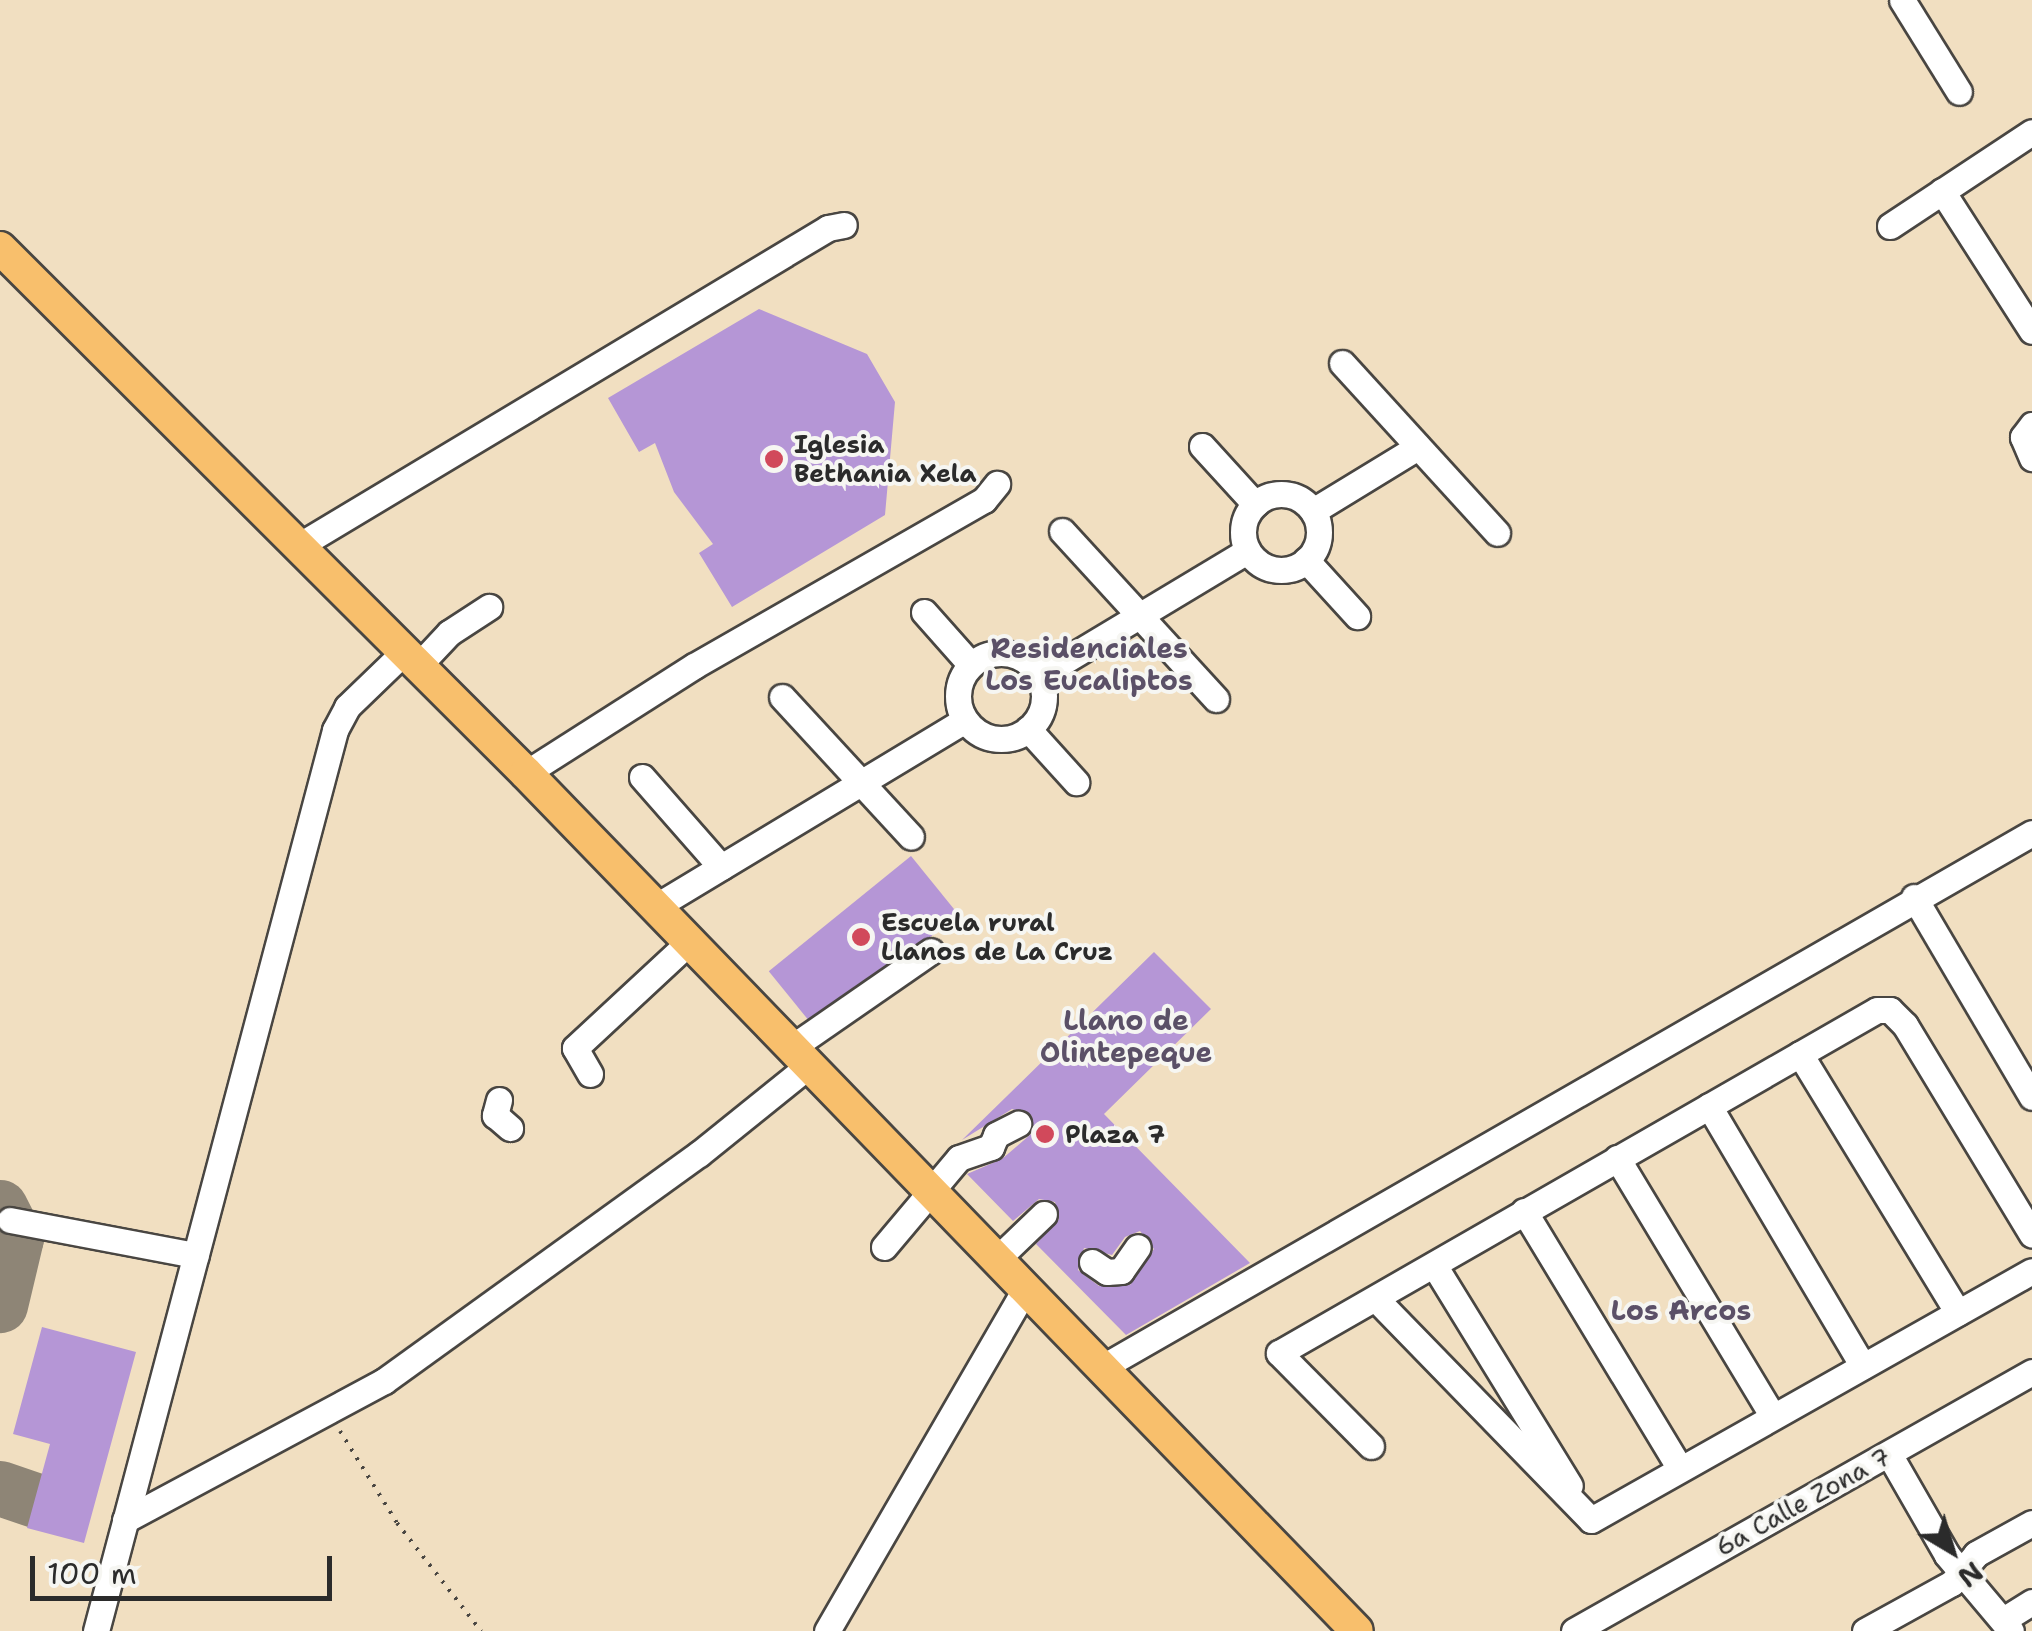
<!DOCTYPE html>
<html>
<head>
<meta charset="utf-8">
<style>
  body { margin:0 }
  #map { position:relative; width:2032px; height:1631px; overflow:hidden; background:#f1dfc1; font-family:"Shantell Sans",sans-serif }
  div>[style] { position:absolute }
  [style*='--x'] { left:calc(var(--x)*1px); top:calc(var(--y)*1px); width:calc(var(--w)*1px); rotate:calc(var(--a)*1deg) }
  .taxiway>* { height:55px; margin:-27.5px; padding:0 27.5px; transform-origin:27.5px; border-radius:27.5px; background:#8e8576 }
  .building>* { inset:0; background:#b596d6; transform-origin:0 0 }
  .path>* { height:4px; margin-top:-2px; transform-origin:0; background:repeating-linear-gradient(90deg,#494642 0 2.5px,transparent 0 10.5px) }
  .roads { filter:drop-shadow(2px 0 #494642) drop-shadow(-2px 0 #494642) drop-shadow(0 2px #494642) drop-shadow(0 -2px #494642) }
  .minor>* { height:25px; margin:-12.5px; padding:0 12.5px; transform-origin:12.5px; border-radius:12.5px; background:#fff }
  .minor>.ring { margin:-12.5px; padding:0; box-sizing:content-box; background:none; border:25px solid #fff; border-radius:50% }
  .major>* { height:32px; margin:-16px; padding:0 16px; transform-origin:16px; border-radius:16px; background:#f8bf6c }
  .dots>* { width:28px; height:28px; translate:-50% -50%; box-sizing:border-box; border:5px solid #f6f6f2; border-radius:50% }
  span { translate:-50% -50%; white-space:nowrap; text-align:center; line-height:1.15; -webkit-text-stroke:8px #f6f6f2; paint-order:stroke }
  .poi-label { font-size:25px; color:#2b2b2b; font-weight:700 }
  .left { translate:0 -50%; text-align:left }
  .street-label { font-size:25px; color:#2b2b2b }
  .neighbourhood-label { font-size:28px; color:#5b5067; font-weight:700 }
  .north { position:absolute; left:1902px; top:1501px; width:100px; height:100px; -webkit-text-stroke:8px #f6f6f2; paint-order:stroke; rotate:142deg; font-size:28px; font-weight:700; line-height:40px; text-align:center; color:#2b2b2b }
  .north::after { content:''; display:block; margin:auto; width:35px; height:45px; background:#2b2b2b; clip-path:polygon(50% 0,100% 100%,50% 72%,0 100%) }
  .scale { position:absolute; left:30px; top:1556px; width:302px; height:45px; box-sizing:border-box; border:5px solid #2b2b2b; border-top:0; padding-left:12px; font-size:30px; line-height:35px; white-space:nowrap; color:#2b2b2b; -webkit-text-stroke:8px #f6f6f2; paint-order:stroke }
</style>
</head>
<body>
<div id="map">
  <div class="taxiway">
    <i style="--x:0;--y:1207;--w:35;--a:63"></i>
    <i style="--x:16;--y:1238;--w:69;--a:103.4"></i>
    <i style="--x:0;--y:1488;--w:37;--a:19"></i>
  </div>
  <div class="building">
    <i style="clip-path:polygon(759px 309px,867px 354px,895px 402px,885px 515px,732px 607px,699px 553px,713px 544px,674px 492px,655px 443px,639px 452px,608px 398px)"></i>
    <i style="left:911px;top:856px;width:75px;height:183px;rotate:51deg"></i>
    <i style="clip-path:polygon(evenodd,1154px 952px,1211px 1009px,1104px 1114px,1250px 1263px,1126px 1335px,1036px 1244px,1059px 1219px,1055px 1202px,1039px 1199px,1013px 1221px,967px 1174px,1002px 1159px,1031px 1134px,1032px 1116px,1012px 1109px,962px 1140px,1154px 952px,1140px 1231px,1154px 1249px,1130px 1285px,1099px 1286px,1078px 1270px,1084px 1248px,1112px 1255px,1125px 1237px,1140px 1231px)"></i>
    <i style="clip-path:polygon(42px 1327px,136px 1352px,84px 1543px,27px 1528px,50px 1444px,13px 1434px)"></i>
  </div>
  <div class="path">
    <i style="--x:340;--y:1431;--w:108;--a:58.2"></i>
    <i style="--x:397;--y:1523;--w:137;--a:52.1"></i>
  </div>
  <div class="roads">
    <div class="minor">
      <i style="--x:1902;--y:0;--w:108;--a:58.2"></i>
      <i style="--x:1942;--y:191;--w:166;--a:57.3"></i>
      <i style="--x:1890;--y:226;--w:170;--a:-33.5"></i>
      <i style="--x:1342;--y:363;--w:230;--a:47.6"></i>
      <i style="--x:2032;--y:425;--w:15;--a:127"></i>
      <i style="--x:2023;--y:437;--w:23;--a:67"></i>
      <i style="--x:1202;--y:446;--w:79;--a:47.6"></i>
      <i class="ring" style="left:1243px;top:494px;width:51px;height:51px"></i>
      <i style="--x:1313;--y:511;--w:123;--a:-31.4"></i>
      <i style="--x:1062;--y:531;--w:228;--a:47.5"></i>
      <i style="--x:300;--y:545;--w:616;--a:-30.98"></i>
      <i style="--x:828;--y:228;--w:16;--a:-11"></i>
      <i style="--x:1306;--y:560;--w:76;--a:47.7"></i>
      <i style="--x:924;--y:612;--w:71;--a:48.4"></i>
      <i class="ring" style="left:958px;top:653px;width:61px;height:61px"></i>
      <i style="--x:419;--y:665;--w:44;--a:-46.8"></i>
      <i style="--x:449;--y:633;--w:48;--a:-33"></i>
      <i style="--x:1039;--y:676;--w:243;--a:-31"></i>
      <i style="--x:782;--y:697;--w:190;--a:47.3"></i>
      <i style="--x:1028;--y:729;--w:72;--a:47.8"></i>
      <i style="--x:526;--y:773;--w:199;--a:-32.5"></i>
      <i style="--x:694;--y:666;--w:334;--a:-29.8"></i>
      <i style="--x:984;--y:500;--w:21;--a:-51"></i>
      <i style="--x:642;--y:777;--w:120;--a:48.7"></i>
      <i style="--x:1914;--y:897;--w:232;--a:59.5"></i>
      <i style="--x:655;--y:907;--w:362;--a:-31.1"></i>
      <i style="--x:791;--y:1048;--w:170;--a:-34.7"></i>
      <i style="--x:1800;--y:1054;--w:303;--a:58.6"></i>
      <i style="--x:590;--y:1074;--w:30;--a:-120"></i>
      <i style="--x:575;--y:1048;--w:156;--a:-42.9"></i>
      <i style="--x:499;--y:1100;--w:16;--a:105"></i>
      <i style="--x:495;--y:1115;--w:20;--a:41"></i>
      <i style="--x:1709;--y:1106;--w:302;--a:59.4"></i>
      <i style="--x:1617;--y:1158;--w:302;--a:58.9"></i>
      <i style="--x:1524;--y:1211;--w:301;--a:58.8"></i>
      <i style="--x:10;--y:1220;--w:189;--a:10.7"></i>
      <i style="--x:884;--y:1247;--w:116;--a:-49.9"></i>
      <i style="--x:959;--y:1158;--w:34;--a:-19"></i>
      <i style="--x:991;--y:1147;--w:13;--a:-67"></i>
      <i style="--x:996;--y:1135;--w:25;--a:-27"></i>
      <i style="--x:997;--y:1259;--w:65;--a:-43.8"></i>
      <i style="--x:1092;--y:1262;--w:18;--a:34"></i>
      <i style="--x:1107;--y:1272;--w:14;--a:-4"></i>
      <i style="--x:1121;--y:1271;--w:29;--a:-55"></i>
      <i style="--x:1434;--y:1265;--w:259;--a:58.4"></i>
      <i style="--x:1376;--y:1299;--w:308;--a:45.8"></i>
      <i style="--x:1101;--y:1368;--w:1074;--a:-29.88"></i>
      <i style="--x:1371;--y:1446;--w:131;--a:-134.7"></i>
      <i style="--x:1279;--y:1353;--w:689;--a:-29.84"></i>
      <i style="--x:1877;--y:1010;--w:13;--a:0"></i>
      <i style="--x:1890;--y:1010;--w:21;--a:45"></i>
      <i style="--x:1905;--y:1025;--w:245;--a:58.8"></i>
      <i style="--x:1889;--y:1454;--w:116;--a:60.1"></i>
      <i style="--x:1947;--y:1555;--w:99;--a:49.9"></i>
      <i style="--x:125;--y:1520;--w:294;--a:-28.2"></i>
      <i style="--x:384;--y:1381;--w:388;--a:-35.8"></i>
      <i style="--x:699;--y:1154;--w:140;--a:-38.9"></i>
      <i style="--x:1591;--y:1520;--w:506;--a:-29.45"></i>
      <i style="--x:2003;--y:1620;--w:34;--a:-32"></i>
      <i style="--x:96;--y:1631;--w:932;--a:-75.14"></i>
      <i style="--x:335;--y:730;--w:26;--a:-62"></i>
      <i style="--x:347;--y:707;--w:81;--a:-44"></i>
      <i style="--x:827;--y:1631;--w:395;--a:-59.9"></i>
      <i style="--x:1574;--y:1631;--w:526;--a:-29.49"></i>
      <i style="--x:1865;--y:1631;--w:99;--a:-28.9"></i>
      <i style="--x:1952;--y:1583;--w:38;--a:-50"></i>
      <i style="--x:1976;--y:1554;--w:64;--a:-29"></i>
    </div>
    <div class="major">
      <i style="--x:0;--y:248;--w:743;--a:44.95"></i>
      <i style="--x:526;--y:773;--w:1194;--a:45.92"></i>
    </div>
  </div>
  <div class="dots">
    <i style="left:774px;top:459px;background:#d1495b"></i>
    <i style="left:861px;top:937px;background:#d1495b"></i>
    <i style="left:1045px;top:1134px;background:#d1495b"></i>
  </div>
  <div class="poi-label">
    <span class="left" style="left:794px;top:459px">Iglesia<br>Bethania Xela</span>
    <span class="left" style="left:881px;top:937px">Escuela rural<br>Llanos de La Cruz</span>
    <span class="left" style="left:1065px;top:1134px">Plaza 7</span>
  </div>
  <div class="street-label">
    <span style="left:1803px;top:1502px;rotate:-29deg">6a Calle Zona 7</span>
  </div>
  <div class="neighbourhood-label">
    <span style="left:1089px;top:664px">Residenciales<br>Los Eucaliptos</span>
    <span style="left:1126px;top:1036px">Llano de<br>Olintepeque</span>
    <span style="left:1681px;top:1310px">Los Arcos</span>
  </div>
  <div class="north">N</div>
  <div class="scale">100 m</div>
</div>
</body>
</html>
